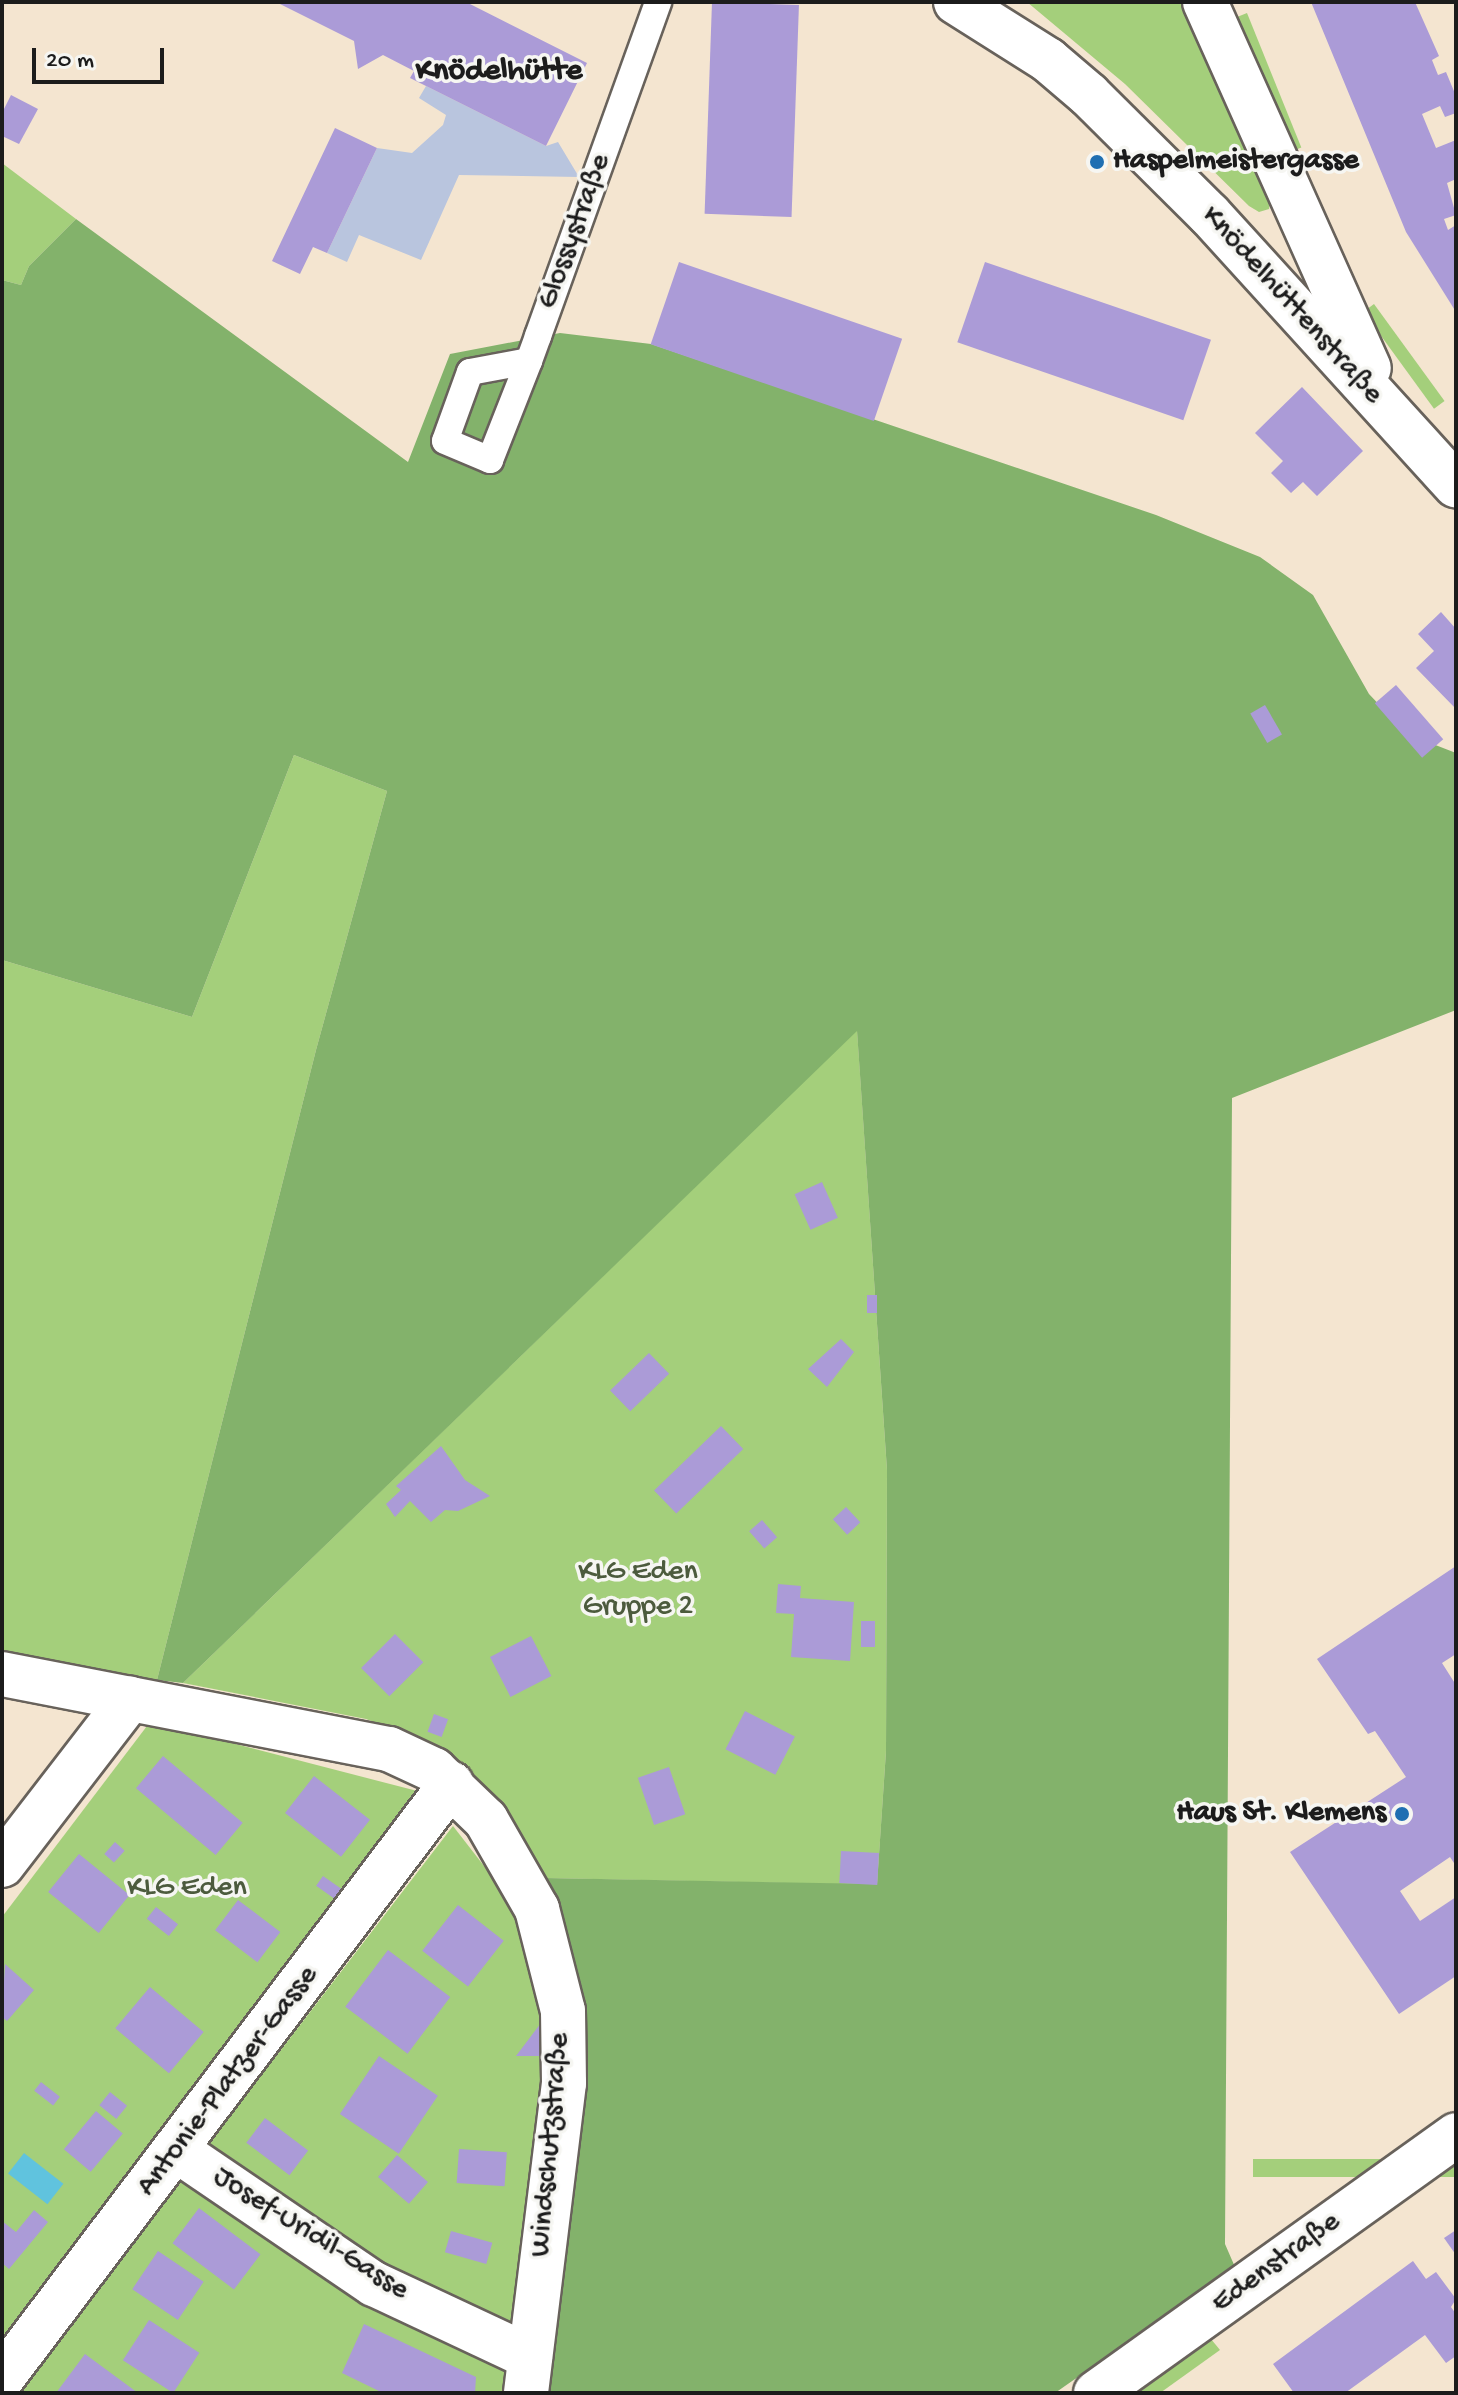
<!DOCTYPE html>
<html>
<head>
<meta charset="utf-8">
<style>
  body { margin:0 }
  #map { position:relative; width:1458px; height:2395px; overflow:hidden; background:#f4e5d0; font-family:"Gochi Hand",sans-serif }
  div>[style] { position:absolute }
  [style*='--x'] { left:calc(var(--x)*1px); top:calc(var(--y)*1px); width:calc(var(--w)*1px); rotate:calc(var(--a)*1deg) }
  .industrial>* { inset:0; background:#b9c5de }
  .green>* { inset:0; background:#a4cf7b; transform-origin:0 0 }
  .forest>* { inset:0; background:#83b26b }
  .water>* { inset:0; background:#60c3de; transform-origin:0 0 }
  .building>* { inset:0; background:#ab9bd7; transform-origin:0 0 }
  .roads { filter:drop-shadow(2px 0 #68625b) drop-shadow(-2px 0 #68625b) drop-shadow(0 2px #68625b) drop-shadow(0 -2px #68625b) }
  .lane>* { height:26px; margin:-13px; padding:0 13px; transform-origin:13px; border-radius:13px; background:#fff }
  .street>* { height:44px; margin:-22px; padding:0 22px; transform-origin:22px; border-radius:22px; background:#fff }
  .dots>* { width:22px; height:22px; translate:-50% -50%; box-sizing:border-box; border:4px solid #f6f6f2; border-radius:50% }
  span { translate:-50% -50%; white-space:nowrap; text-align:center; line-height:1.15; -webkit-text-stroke:7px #f6f6f2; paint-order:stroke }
  .poi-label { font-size:30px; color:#1c1c1c; font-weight:700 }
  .left { translate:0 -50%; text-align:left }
  .right { translate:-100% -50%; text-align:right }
  .street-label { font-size:30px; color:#1c1c1c }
  .park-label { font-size:30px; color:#4c5b3d }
  .neighbourhood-label { font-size:32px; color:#1c1c1c; font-weight:700 }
  .frame { position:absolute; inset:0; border:4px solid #1c1c1c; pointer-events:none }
  .scale { position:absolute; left:32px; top:48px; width:132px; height:36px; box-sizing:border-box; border:4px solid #1c1c1c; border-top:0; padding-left:10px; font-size:24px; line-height:28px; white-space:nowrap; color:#1c1c1c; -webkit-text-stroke:6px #f6f6f2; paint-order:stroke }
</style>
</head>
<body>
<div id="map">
  <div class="industrial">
    <i style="clip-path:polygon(426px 86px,546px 146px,558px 142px,579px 177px,459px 175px,421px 260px,359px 235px,347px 262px,327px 253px,377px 148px,412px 153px,443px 125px,446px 115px,419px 98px)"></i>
  </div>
  <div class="green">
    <i style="clip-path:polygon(1027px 2px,1181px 2px,1270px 201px,1269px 209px,1259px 212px,1249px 206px,1125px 84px)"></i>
    <i style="left:1247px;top:13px;width:145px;height:14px;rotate:68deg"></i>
    <i style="clip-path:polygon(2px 163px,76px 219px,29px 266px,21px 285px,2px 280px)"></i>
    <i style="left:1374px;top:304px;width:120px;height:13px;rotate:54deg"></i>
    <i style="clip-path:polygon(294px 755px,387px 791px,316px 1050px,157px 1680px,2px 1658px,2px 960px,192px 1017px)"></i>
    <i style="clip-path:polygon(857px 1030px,887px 1470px,886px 1751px,877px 1885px,546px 1878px,500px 1810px,404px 1733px,366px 1719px,183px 1683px)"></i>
    <i style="clip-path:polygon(150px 1722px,425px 1793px,2px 2342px,2px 1917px)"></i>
    <i style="clip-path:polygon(453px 1826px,498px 1884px,524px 1936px,549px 2043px,514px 2329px,359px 2257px,207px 2146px)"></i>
    <i style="left:1456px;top:2159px;width:18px;height:203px;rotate:90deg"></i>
    <i style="clip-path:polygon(184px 2173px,511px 2364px,505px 2393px,15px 2393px)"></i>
    <i style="clip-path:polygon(1211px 2339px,1220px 2350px,1160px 2393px,1135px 2393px)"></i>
  </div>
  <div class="forest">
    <i style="clip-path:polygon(76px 219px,408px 462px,450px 354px,560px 333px,651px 344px,1156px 515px,1260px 557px,1313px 595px,1369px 694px,1407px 734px,1456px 753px,1456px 1010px,1232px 1098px,1225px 2244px,1235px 2267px,1055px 2393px,544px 2393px,580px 1999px,546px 1878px,877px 1884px,886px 1751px,887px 1470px,857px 1031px,183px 1683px,157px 1680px,316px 1050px,387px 791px,294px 755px,192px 1017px,2px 960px,2px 280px,21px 285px,29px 266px)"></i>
  </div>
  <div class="water">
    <i style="left:24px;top:2153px;width:50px;height:26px;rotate:38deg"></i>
  </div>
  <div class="building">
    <i style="clip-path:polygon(276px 2px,466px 2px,587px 63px,546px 146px,410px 78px,414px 71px,383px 55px,358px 69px,354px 41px)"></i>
    <i style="left:712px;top:2px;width:87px;height:212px;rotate:2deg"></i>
    <i style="clip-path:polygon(1311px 2px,1415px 2px,1439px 56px,1432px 60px,1438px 75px,1446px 72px,1456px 96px,1456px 113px,1445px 117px,1440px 106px,1422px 114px,1436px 148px,1456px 140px,1456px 179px,1447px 183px,1456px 215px,1444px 219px,1448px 230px,1456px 225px,1456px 312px,1406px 232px)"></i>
    <i style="clip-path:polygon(11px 95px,38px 109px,19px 144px,2px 136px,2px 113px)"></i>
    <i style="clip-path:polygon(335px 128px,377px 148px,327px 253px,313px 247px,300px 274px,272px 261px)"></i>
    <i style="left:679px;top:262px;width:236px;height:87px;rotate:19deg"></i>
    <i style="left:985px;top:262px;width:239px;height:85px;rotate:19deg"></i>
    <i style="clip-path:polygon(1302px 387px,1363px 451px,1317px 496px,1303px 482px,1291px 493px,1271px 473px,1283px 461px,1255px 433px)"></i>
    <i style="clip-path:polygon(1441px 612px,1456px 629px,1456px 709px,1416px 668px,1434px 651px,1418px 634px)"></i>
    <i style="left:1396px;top:685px;width:72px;height:28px;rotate:49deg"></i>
    <i style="left:1265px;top:705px;width:34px;height:17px;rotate:60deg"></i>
    <i style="left:822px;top:1182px;width:39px;height:30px;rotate:66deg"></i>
    <i style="left:867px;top:1295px;width:10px;height:18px"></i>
    <i style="clip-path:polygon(841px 1339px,854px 1352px,827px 1387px,808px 1369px)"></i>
    <i style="left:649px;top:1353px;width:29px;height:54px;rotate:46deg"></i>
    <i style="left:721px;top:1426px;width:32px;height:93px;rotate:46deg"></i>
    <i style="clip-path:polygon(441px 1446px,465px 1480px,490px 1496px,458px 1511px,445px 1510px,431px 1522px,410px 1501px,395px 1517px,386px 1504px,401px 1490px,396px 1486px)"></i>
    <i style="left:846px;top:1507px;width:21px;height:18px;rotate:47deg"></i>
    <i style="left:762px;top:1520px;width:23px;height:17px;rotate:49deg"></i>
    <i style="clip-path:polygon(1456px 1566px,1456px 1654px,1442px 1663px,1456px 1685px,1456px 1866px,1450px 1857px,1400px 1891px,1420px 1921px,1456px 1897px,1456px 1976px,1399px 2014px,1290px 1852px,1406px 1777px,1375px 1731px,1368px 1734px,1317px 1659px)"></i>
    <i style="clip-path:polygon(778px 1584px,801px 1586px,800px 1598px,854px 1602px,850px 1661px,791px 1657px,794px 1614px,776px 1613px)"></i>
    <i style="left:861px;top:1621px;width:14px;height:26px"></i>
    <i style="left:395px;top:1634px;width:40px;height:48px;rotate:45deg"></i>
    <i style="left:531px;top:1636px;width:45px;height:46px;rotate:63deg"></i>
    <i style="left:745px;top:1711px;width:56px;height:43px;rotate:27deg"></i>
    <i style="left:434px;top:1714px;width:15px;height:19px;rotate:20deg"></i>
    <i style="left:163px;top:1756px;width:104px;height:42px;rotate:40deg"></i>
    <i style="left:669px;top:1767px;width:50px;height:33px;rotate:71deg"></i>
    <i style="left:314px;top:1776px;width:71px;height:47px;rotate:38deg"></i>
    <i style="left:115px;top:1842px;width:13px;height:16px;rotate:42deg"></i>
    <i style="left:841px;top:1851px;width:38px;height:32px;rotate:3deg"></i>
    <i style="left:79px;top:1854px;width:65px;height:49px;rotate:39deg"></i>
    <i style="left:323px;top:1876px;width:28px;height:12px;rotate:35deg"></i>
    <i style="left:238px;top:1900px;width:53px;height:38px;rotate:37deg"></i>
    <i style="left:458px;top:1905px;width:58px;height:58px;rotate:38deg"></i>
    <i style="left:156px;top:1907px;width:28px;height:15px;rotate:38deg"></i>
    <i style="left:388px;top:1950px;width:78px;height:71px;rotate:37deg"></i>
    <i style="clip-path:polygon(5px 1964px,34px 1990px,7px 2021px,2px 2017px)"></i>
    <i style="left:150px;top:1987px;width:70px;height:54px;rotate:40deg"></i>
    <i style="clip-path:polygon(544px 2019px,544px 2056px,516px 2056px)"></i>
    <i style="left:379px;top:2056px;width:71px;height:70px;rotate:34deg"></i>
    <i style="left:41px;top:2082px;width:24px;height:11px;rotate:38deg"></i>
    <i style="left:110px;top:2092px;width:22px;height:17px;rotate:39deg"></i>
    <i style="left:96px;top:2111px;width:35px;height:50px;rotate:40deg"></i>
    <i style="left:265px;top:2118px;width:54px;height:31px;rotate:37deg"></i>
    <i style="left:459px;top:2149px;width:48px;height:34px;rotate:4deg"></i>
    <i style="left:397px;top:2155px;width:41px;height:29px;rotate:41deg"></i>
    <i style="left:199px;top:2208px;width:77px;height:44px;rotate:37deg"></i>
    <i style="clip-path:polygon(34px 2210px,48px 2222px,9px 2269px,2px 2263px,2px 2221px,16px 2232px)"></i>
    <i style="clip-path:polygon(1456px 2230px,1456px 2255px,1444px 2238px)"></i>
    <i style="left:451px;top:2231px;width:43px;height:22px;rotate:16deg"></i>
    <i style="left:158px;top:2251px;width:55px;height:46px;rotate:34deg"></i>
    <i style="clip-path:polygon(1413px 2261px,1426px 2279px,1436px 2272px,1456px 2299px,1451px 2307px,1456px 2314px,1456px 2356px,1446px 2363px,1425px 2335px,1345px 2393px,1294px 2393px,1273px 2364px)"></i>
    <i style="left:149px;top:2320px;width:60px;height:48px;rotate:33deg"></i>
    <i style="clip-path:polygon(364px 2324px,476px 2377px,475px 2393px,383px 2393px,342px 2373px)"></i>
    <i style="clip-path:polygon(85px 2354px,138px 2393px,56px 2393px)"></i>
  </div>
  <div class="roads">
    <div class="lane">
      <i style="--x:529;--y:361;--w:60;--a:169.4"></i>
      <i style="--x:470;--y:372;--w:73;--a:109.9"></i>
      <i style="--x:445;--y:441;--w:49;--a:22.9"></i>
      <i style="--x:490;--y:460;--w:106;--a:-68.5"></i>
      <i style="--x:529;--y:361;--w:27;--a:-70"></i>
      <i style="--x:538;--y:336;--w:355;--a:-70.2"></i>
    </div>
    <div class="street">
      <i style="--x:956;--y:2;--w:109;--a:32.2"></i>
      <i style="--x:1048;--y:60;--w:54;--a:40.5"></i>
      <i style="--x:1089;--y:95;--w:169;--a:44.8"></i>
      <i style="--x:1209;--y:214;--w:367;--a:47.7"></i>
      <i style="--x:1205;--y:2;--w:401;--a:65.9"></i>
      <i style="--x:2;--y:1674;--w:394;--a:11"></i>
      <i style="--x:389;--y:1749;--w:50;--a:25"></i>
      <i style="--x:434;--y:1770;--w:72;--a:43.9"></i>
      <i style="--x:486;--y:1820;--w:103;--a:60.2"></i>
      <i style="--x:537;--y:1909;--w:105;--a:75.7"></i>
      <i style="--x:563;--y:2011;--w:72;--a:89.2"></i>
      <i style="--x:564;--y:2083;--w:312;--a:97"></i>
      <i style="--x:2;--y:1865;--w:210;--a:-52.4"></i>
      <i style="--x:178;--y:2151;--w:237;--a:34.2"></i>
      <i style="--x:374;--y:2284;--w:172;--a:25.1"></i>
      <i style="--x:2;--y:2378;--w:745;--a:-52.91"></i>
      <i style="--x:1096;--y:2393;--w:443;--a:-35.6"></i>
    </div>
  </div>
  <div class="dots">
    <i style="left:1097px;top:162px;background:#1f6fb2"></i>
    <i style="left:1402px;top:1814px;background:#1f6fb2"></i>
  </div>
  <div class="poi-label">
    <span class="left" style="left:1113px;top:162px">Haspelmeistergasse</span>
    <span class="right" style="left:1386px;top:1814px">Haus St. Klemens</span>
  </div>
  <div class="street-label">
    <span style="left:576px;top:232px;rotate:-70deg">Glossystraße</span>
    <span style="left:1291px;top:306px;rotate:48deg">Knödelhüttenstraße</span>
    <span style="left:229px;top:2082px;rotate:-53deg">Antonie-Platzer-Gasse</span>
    <span style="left:552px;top:2145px;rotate:-85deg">Windschutzstraße</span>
    <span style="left:310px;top:2235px;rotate:32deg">Josef-Uridil-Gasse</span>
    <span style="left:1277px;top:2264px;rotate:-36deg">Edenstraße</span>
  </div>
  <div class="park-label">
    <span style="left:638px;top:1590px">KLG Eden<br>Gruppe 2</span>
    <span style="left:187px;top:1889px">KLG Eden</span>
  </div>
  <div class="neighbourhood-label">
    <span style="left:499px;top:72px">Knödelhütte</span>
  </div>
  <div class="frame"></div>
  <div class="scale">20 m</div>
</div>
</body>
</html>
